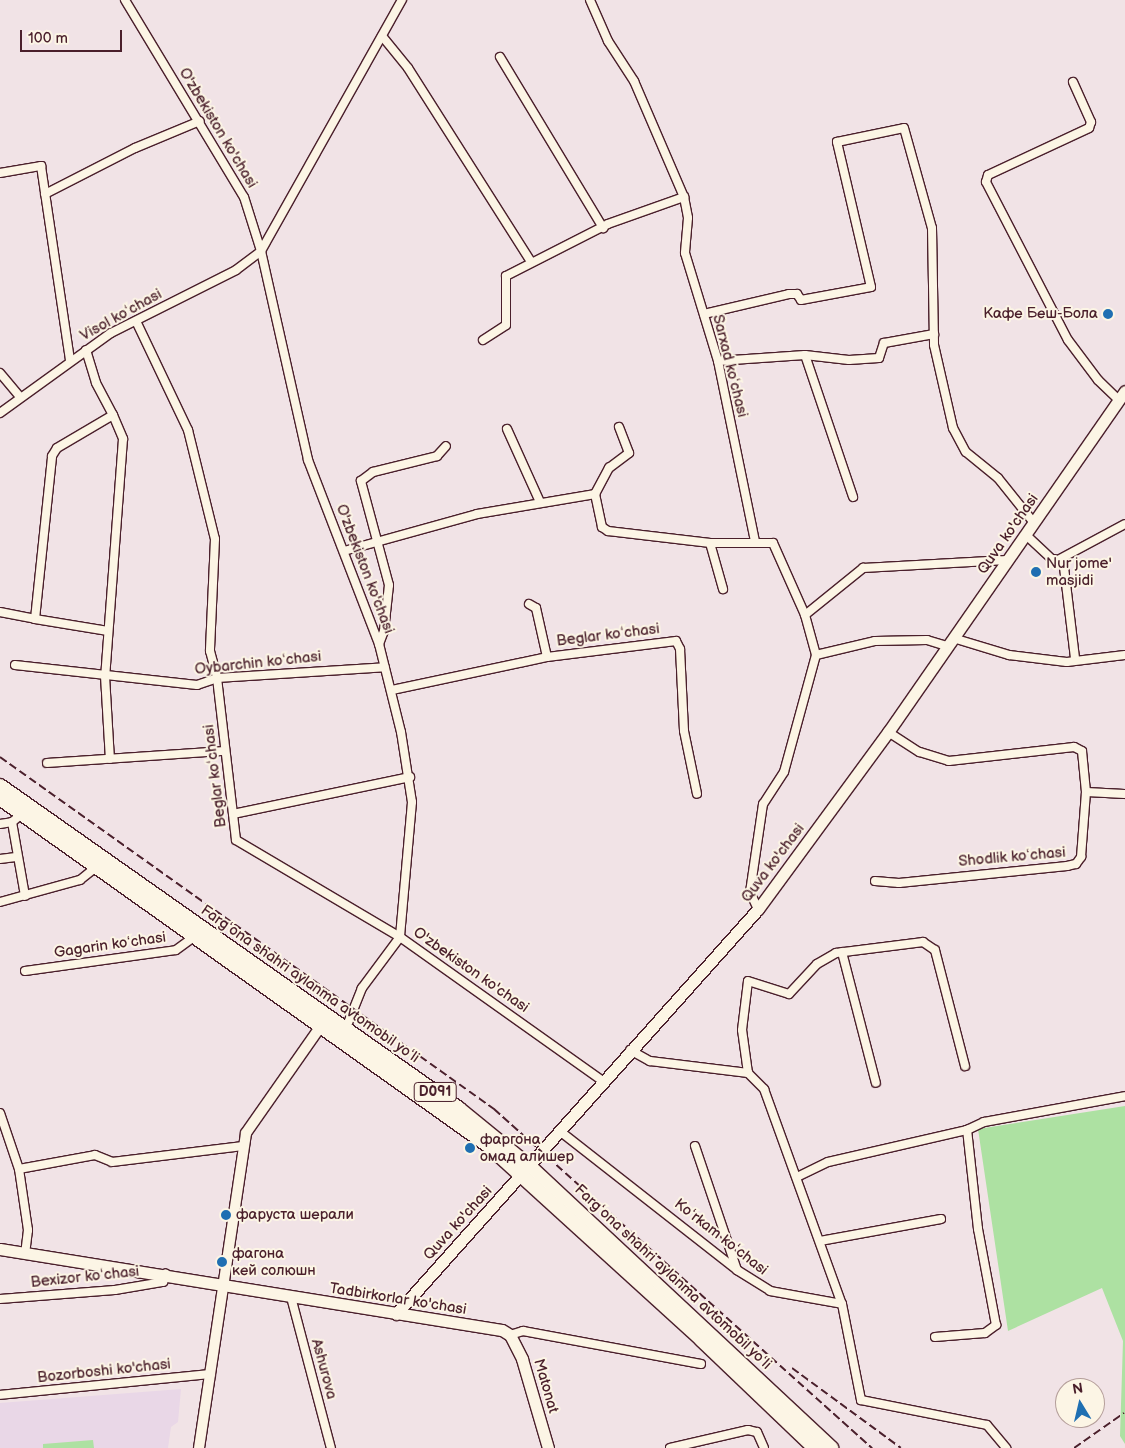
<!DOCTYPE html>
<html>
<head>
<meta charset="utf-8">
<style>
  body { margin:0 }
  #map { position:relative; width:1125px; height:1448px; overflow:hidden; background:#f1e3e6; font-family:"Balsamiq Sans",sans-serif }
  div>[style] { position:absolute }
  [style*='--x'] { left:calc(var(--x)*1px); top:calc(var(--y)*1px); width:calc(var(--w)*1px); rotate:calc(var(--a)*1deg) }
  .built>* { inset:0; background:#e9d7e7 }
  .green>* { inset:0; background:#ade1a2 }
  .roads { filter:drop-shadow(1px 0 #4a1f2b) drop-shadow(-1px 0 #4a1f2b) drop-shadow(0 1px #4a1f2b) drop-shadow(0 -1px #4a1f2b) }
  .minor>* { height:8px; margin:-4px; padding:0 4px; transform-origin:4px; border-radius:4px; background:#fcf5e5 }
  .tertiary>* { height:10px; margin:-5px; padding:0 5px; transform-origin:5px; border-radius:5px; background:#fcf5e5 }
  .secondary>* { height:11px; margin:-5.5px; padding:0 5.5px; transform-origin:5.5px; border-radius:5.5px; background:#fcf5e5 }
  .trunk>* { height:14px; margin:-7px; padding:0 7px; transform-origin:7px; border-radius:7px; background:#fcf5e5 }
  .rail>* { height:2px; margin-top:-1px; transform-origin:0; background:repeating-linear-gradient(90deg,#4a1f2b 0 8px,transparent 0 12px) }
  .dots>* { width:14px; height:14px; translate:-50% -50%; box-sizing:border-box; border:2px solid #fcf5e5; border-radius:50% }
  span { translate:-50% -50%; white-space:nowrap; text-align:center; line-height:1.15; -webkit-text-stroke:4px #fcf5e5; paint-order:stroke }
  .shield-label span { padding:1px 4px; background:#fcf5e5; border:1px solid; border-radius:4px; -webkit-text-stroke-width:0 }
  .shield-label { font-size:14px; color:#4a1f2b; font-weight:700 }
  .street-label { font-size:15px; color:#4a1f2b }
  .poi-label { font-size:15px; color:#4a1f2b }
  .right { translate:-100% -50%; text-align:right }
  .left { translate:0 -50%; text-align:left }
  .north { position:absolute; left:1055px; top:1378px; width:50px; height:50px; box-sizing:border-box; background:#fcf5e5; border:1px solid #b59f9b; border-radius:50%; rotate:351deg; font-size:14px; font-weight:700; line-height:20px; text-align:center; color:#4a1f2b }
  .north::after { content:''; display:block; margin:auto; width:18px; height:22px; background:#1f6fb2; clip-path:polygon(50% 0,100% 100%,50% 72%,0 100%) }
  .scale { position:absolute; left:20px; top:30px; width:102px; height:22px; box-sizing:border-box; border:2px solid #4a1f2b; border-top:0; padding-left:6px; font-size:15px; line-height:18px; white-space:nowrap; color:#4a1f2b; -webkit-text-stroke:4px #fcf5e5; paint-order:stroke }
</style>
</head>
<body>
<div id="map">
  <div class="built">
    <i style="clip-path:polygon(181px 1389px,178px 1422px,171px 1427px,168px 1448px,0 1448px,0 1403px)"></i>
  </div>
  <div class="green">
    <i style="clip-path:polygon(1125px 1106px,1125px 1444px,1120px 1436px,1123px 1341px,1102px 1288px,1008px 1331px,978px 1129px)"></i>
    <i style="clip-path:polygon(93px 1440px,94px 1448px,43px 1448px,43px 1444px)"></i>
  </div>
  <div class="roads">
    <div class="minor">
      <i style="--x:125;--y:0;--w:230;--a:58.9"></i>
      <i style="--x:244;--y:197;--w:57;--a:72.5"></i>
      <i style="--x:261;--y:251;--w:214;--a:77.3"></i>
      <i style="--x:308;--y:460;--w:197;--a:68.9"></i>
      <i style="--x:379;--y:644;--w:91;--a:76"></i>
      <i style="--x:401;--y:732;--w:71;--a:81.1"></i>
      <i style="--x:412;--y:802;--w:136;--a:95.1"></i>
      <i style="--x:400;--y:937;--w:250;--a:35.4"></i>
      <i style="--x:590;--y:0;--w:45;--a:66.3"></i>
      <i style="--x:608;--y:41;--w:48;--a:57"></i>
      <i style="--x:634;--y:81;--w:126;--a:66.7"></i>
      <i style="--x:684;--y:197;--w:21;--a:79"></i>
      <i style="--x:688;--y:218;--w:35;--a:95"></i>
      <i style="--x:685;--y:253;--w:113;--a:73"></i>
      <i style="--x:718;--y:361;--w:185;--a:78.4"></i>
      <i style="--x:382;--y:36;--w:41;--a:50.9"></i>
      <i style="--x:408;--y:68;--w:230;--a:57.6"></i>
      <i style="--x:500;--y:57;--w:200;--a:58.9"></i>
      <i style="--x:1073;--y:82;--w:44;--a:65.8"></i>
      <i style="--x:1091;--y:122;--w:6;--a:108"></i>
      <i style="--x:1089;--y:128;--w:111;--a:155"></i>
      <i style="--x:988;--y:175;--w:7;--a:106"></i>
      <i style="--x:986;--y:182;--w:178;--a:62.6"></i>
      <i style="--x:1068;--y:340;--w:50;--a:53.1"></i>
      <i style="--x:1098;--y:380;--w:29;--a:44"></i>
      <i style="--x:0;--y:173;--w:42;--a:-9.7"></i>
      <i style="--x:41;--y:166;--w:196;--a:81.5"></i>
      <i style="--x:45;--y:194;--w:101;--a:-27.1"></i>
      <i style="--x:135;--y:148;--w:70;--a:-22.6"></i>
      <i style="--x:704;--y:314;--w:87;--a:-13.2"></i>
      <i style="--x:789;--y:294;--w:8;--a:0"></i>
      <i style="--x:797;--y:294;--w:7;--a:56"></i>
      <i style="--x:801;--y:300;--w:71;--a:-10.5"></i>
      <i style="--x:871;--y:287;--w:149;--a:-103.2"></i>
      <i style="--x:837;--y:142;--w:68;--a:-11.8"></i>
      <i style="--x:904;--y:128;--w:104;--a:74.4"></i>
      <i style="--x:932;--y:228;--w:117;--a:89"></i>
      <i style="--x:934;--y:345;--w:85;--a:77.1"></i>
      <i style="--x:953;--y:428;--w:27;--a:62"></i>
      <i style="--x:966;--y:452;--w:41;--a:39.1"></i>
      <i style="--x:998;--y:478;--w:58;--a:51.3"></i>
      <i style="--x:136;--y:321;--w:121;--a:64.5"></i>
      <i style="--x:188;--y:430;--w:112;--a:76.1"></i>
      <i style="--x:215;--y:539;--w:112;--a:92.6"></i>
      <i style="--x:210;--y:651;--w:28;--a:75"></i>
      <i style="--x:217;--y:678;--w:163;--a:83.3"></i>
      <i style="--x:236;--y:840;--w:191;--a:30.6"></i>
      <i style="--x:400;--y:937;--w:64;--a:126.7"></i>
      <i style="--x:362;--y:988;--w:43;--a:111.8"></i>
      <i style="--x:483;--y:340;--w:27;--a:-33"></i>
      <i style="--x:506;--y:325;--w:49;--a:-90"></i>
      <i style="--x:506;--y:276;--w:114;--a:-27"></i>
      <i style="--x:608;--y:224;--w:81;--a:-19.6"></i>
      <i style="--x:86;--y:350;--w:34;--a:73"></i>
      <i style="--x:96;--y:383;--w:36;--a:62"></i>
      <i style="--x:805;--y:355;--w:150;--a:71.3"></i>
      <i style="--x:718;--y:361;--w:87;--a:-3.9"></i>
      <i style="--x:805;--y:355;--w:44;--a:6.5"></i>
      <i style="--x:849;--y:360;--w:30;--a:-4"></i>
      <i style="--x:879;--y:358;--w:16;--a:-72"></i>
      <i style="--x:884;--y:343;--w:51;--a:-10.2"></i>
      <i style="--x:0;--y:373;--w:31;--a:50"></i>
      <i style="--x:0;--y:413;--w:137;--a:-35.8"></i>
      <i style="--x:111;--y:333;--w:140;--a:-26.7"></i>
      <i style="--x:236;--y:270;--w:31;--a:-37"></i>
      <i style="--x:261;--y:251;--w:288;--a:-60.7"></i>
      <i style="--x:507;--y:429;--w:80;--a:65.7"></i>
      <i style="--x:595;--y:494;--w:30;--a:-62"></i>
      <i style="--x:609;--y:468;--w:25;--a:-37"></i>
      <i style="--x:629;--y:453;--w:28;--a:-111"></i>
      <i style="--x:1026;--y:535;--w:35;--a:43"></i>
      <i style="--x:1052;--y:559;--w:6;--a:9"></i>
      <i style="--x:1058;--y:560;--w:76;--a:-28.2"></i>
      <i style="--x:710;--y:543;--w:48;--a:74.2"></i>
      <i style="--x:344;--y:551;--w:138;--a:-15.5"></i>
      <i style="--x:477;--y:514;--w:120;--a:-9.6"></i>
      <i style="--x:595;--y:494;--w:34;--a:78"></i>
      <i style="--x:602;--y:527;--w:7;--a:34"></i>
      <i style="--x:608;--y:531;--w:103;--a:6.7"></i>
      <i style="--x:710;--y:543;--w:63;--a:0"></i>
      <i style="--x:773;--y:543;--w:79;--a:66"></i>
      <i style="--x:805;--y:615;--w:41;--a:74.6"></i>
      <i style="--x:816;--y:655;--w:121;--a:105.3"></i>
      <i style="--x:784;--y:772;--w:38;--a:123"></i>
      <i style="--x:763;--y:804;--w:89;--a:98.4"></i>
      <i style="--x:750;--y:892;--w:19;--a:65"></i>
      <i style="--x:1063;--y:559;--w:100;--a:83.1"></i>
      <i style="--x:529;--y:604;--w:8;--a:30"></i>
      <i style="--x:536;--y:608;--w:50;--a:77.3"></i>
      <i style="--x:0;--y:612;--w:36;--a:11"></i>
      <i style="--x:805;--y:615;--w:75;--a:-39"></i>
      <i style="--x:863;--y:568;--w:144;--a:-3.2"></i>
      <i style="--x:108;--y:631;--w:74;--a:-170.7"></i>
      <i style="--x:35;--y:619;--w:164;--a:-84"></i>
      <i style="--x:52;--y:456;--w:9;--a:-58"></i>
      <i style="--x:57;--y:448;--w:65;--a:-30.5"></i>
      <i style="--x:113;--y:415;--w:26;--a:67"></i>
      <i style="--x:123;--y:439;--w:238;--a:94.3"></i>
      <i style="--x:105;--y:676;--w:83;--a:86.6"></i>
      <i style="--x:953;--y:638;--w:59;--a:16.9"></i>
      <i style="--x:1009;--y:655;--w:58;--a:6.9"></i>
      <i style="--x:1067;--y:662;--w:58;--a:-6.9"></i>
      <i style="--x:379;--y:644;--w:14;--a:-69"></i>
      <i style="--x:384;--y:631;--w:46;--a:-83.8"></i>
      <i style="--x:389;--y:585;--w:108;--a:-105.1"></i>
      <i style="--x:361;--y:481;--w:15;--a:-37"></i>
      <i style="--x:373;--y:472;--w:66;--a:-14"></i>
      <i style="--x:437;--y:456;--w:13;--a:-48"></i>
      <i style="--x:816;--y:655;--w:61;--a:-13.3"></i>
      <i style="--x:875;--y:641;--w:52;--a:-1.1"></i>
      <i style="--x:927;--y:640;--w:21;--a:17"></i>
      <i style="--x:15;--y:665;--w:183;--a:6.3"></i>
      <i style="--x:197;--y:685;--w:21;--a:-19"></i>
      <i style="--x:217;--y:678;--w:168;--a:-3.7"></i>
      <i style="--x:392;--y:690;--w:158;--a:-12"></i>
      <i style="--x:547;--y:657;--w:130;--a:-7.1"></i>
      <i style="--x:676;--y:641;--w:9;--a:63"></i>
      <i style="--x:680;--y:649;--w:82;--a:87.2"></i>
      <i style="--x:684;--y:731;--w:64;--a:78.3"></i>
      <i style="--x:47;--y:763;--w:178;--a:-3.9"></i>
      <i style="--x:1086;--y:792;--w:39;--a:3"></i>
      <i style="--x:22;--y:814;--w:13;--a:141"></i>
      <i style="--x:12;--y:822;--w:75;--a:80"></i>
      <i style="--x:233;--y:814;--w:181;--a:-11.8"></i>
      <i style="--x:0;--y:824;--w:12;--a:-9"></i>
      <i style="--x:0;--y:859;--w:16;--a:-7"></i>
      <i style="--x:875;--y:881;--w:24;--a:5"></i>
      <i style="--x:899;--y:883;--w:169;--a:-5.8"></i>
      <i style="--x:1067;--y:866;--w:9;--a:-13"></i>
      <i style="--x:1076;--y:864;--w:9;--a:-54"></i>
      <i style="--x:1081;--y:857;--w:65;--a:-85.6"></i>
      <i style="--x:1086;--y:792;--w:41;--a:-95.6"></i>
      <i style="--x:1082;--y:751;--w:9;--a:-153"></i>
      <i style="--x:1074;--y:747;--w:126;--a:173.6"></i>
      <i style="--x:949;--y:761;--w:31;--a:-163"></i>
      <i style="--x:919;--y:752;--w:37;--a:-147"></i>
      <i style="--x:0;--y:902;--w:83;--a:-15.4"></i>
      <i style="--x:80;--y:880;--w:21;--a:-39"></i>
      <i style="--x:842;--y:952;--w:135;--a:75.5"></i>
      <i style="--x:25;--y:971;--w:152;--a:-7.9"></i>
      <i style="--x:176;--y:950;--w:22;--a:-36"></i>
      <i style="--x:630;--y:1050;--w:23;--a:29"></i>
      <i style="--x:650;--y:1061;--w:99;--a:7"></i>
      <i style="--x:748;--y:1073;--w:23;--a:45"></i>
      <i style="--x:764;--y:1089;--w:229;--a:70.1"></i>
      <i style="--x:748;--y:1073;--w:43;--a:-97.9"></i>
      <i style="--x:742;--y:1030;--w:49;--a:-83"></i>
      <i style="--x:748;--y:981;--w:43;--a:17.6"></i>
      <i style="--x:789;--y:994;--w:41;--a:-47"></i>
      <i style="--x:817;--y:964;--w:22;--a:-30"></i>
      <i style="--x:836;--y:953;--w:88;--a:-7.2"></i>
      <i style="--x:923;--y:942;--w:14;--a:34"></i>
      <i style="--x:935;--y:950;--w:120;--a:75.5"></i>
      <i style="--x:0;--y:1113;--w:59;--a:71.3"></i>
      <i style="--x:19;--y:1169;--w:62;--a:81.6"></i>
      <i style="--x:28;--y:1230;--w:23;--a:97"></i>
      <i style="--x:561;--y:1132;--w:224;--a:38.1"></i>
      <i style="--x:737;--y:1270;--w:39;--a:32"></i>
      <i style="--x:770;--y:1291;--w:73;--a:10.2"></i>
      <i style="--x:842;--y:1304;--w:98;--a:78.8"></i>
      <i style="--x:861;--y:1400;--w:128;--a:11.2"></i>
      <i style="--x:987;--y:1425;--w:30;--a:50"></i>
      <i style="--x:695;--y:1146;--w:131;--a:71.3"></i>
      <i style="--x:19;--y:1169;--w:77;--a:-10.4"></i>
      <i style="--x:95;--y:1155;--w:18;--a:22"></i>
      <i style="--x:112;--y:1162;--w:132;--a:-7"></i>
      <i style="--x:797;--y:1177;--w:34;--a:-26"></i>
      <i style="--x:828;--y:1162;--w:143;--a:-13"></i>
      <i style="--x:820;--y:1241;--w:123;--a:-10.3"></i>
      <i style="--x:291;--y:1297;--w:156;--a:75.2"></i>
      <i style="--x:0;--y:1299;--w:115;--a:-4.5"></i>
      <i style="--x:115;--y:1290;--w:49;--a:-9.5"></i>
      <i style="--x:163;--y:1282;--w:9;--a:-72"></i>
      <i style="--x:510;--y:1335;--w:14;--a:-17"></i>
      <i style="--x:523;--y:1331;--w:181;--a:10.5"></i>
      <i style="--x:935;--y:1337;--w:50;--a:-4.6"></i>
      <i style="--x:985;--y:1333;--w:14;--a:-36"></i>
      <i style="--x:996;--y:1325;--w:98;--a:-100.6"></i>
      <i style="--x:978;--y:1229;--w:100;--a:-96.3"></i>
      <i style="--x:967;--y:1130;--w:19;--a:-25"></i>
      <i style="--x:984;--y:1122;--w:143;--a:-10.4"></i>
      <i style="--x:0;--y:1395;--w:212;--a:-5.7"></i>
      <i style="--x:670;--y:1448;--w:80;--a:-13"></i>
      <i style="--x:748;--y:1430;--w:9;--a:13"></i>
      <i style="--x:757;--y:1432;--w:17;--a:66"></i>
    </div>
    <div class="tertiary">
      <i style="--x:199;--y:1448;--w:318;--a:-81.5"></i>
      <i style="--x:246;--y:1133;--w:138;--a:-55"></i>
    </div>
    <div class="secondary">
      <i style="--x:0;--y:1249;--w:508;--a:9.17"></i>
      <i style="--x:502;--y:1330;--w:9;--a:32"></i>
      <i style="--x:510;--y:1335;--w:27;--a:63"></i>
      <i style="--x:522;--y:1359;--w:93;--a:73.7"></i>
      <i style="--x:396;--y:1314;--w:543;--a:-48.21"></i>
      <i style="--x:758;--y:909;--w:220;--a:-53.7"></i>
      <i style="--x:888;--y:732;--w:415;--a:-55.2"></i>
    </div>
    <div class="trunk">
      <i style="--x:0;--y:786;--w:561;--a:35.13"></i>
      <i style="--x:459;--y:1109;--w:92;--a:39.2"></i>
      <i style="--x:530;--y:1167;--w:412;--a:43"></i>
      <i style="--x:0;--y:798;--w:599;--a:35.42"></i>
      <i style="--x:488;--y:1145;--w:290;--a:42.3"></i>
      <i style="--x:702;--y:1340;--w:156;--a:43.7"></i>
    </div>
  </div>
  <div class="rail">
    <i style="--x:0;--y:757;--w:607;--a:35.47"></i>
    <i style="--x:494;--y:1109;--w:508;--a:41.89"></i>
    <i style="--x:792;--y:1368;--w:135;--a:36.3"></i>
    <i style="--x:1074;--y:1448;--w:61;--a:-35"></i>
  </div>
  <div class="dots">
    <i style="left:1108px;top:314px;background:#1f6fb2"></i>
    <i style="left:1036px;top:572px;background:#1f6fb2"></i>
    <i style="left:470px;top:1148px;background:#1f6fb2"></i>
    <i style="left:226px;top:1215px;background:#1f6fb2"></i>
    <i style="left:222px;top:1262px;background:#1f6fb2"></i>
  </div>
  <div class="shield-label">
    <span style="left:435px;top:1092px">D091</span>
  </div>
  <div class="street-label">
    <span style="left:218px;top:128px;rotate:59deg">O'zbekiston ko'chasi</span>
    <span style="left:121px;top:315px;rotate:-29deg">Visol koʻchasi</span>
    <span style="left:730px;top:366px;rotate:76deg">Sarxad koʻchasi</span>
    <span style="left:1008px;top:534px;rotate:-55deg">Quva ko'chasi</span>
    <span style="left:365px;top:569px;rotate:69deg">O'zbekiston ko'chasi</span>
    <span style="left:608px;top:635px;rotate:-7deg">Beglar koʻchasi</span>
    <span style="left:258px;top:663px;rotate:-6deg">Oybarchin koʻchasi</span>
    <span style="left:215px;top:776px;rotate:-97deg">Beglar koʻchasi</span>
    <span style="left:1012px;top:857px;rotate:-5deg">Shodlik koʻchasi</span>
    <span style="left:773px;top:863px;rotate:-53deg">Quva ko'chasi</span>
    <span style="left:110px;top:945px;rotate:-8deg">Gagarin koʻchasi</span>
    <span style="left:471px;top:970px;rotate:35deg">O'zbekiston ko'chasi</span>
    <span style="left:310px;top:984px;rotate:35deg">Fargʻona shahri aylanma avtomobil yoʻli</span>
    <span style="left:458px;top:1223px;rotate:-48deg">Quva ko'chasi</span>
    <span style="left:721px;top:1237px;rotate:38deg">Koʻrkam koʻchasi</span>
    <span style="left:85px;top:1277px;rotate:-6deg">Bexizor koʻchasi</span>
    <span style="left:673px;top:1277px;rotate:43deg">Fargʻona shahri aylanma avtomobil yoʻli</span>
    <span style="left:398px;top:1299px;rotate:9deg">Tadbirkorlar ko'chasi</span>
    <span style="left:324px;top:1369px;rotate:75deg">Ashurova</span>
    <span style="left:104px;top:1371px;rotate:-6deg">Bozorboshi ko'chasi</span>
    <span style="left:546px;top:1386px;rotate:74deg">Matonat</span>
  </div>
  <div class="poi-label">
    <span class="right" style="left:1098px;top:314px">Кафе Беш-Бола</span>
    <span class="left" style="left:1046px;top:572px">Nur jome'<br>masjidi</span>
    <span class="left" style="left:480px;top:1148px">фаргона<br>омад алишер</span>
    <span class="left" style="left:236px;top:1215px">фаруста шерали</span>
    <span class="left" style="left:232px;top:1262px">фагона<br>кей солюшн</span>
  </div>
  <div class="north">N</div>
  <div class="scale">100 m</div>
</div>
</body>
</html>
